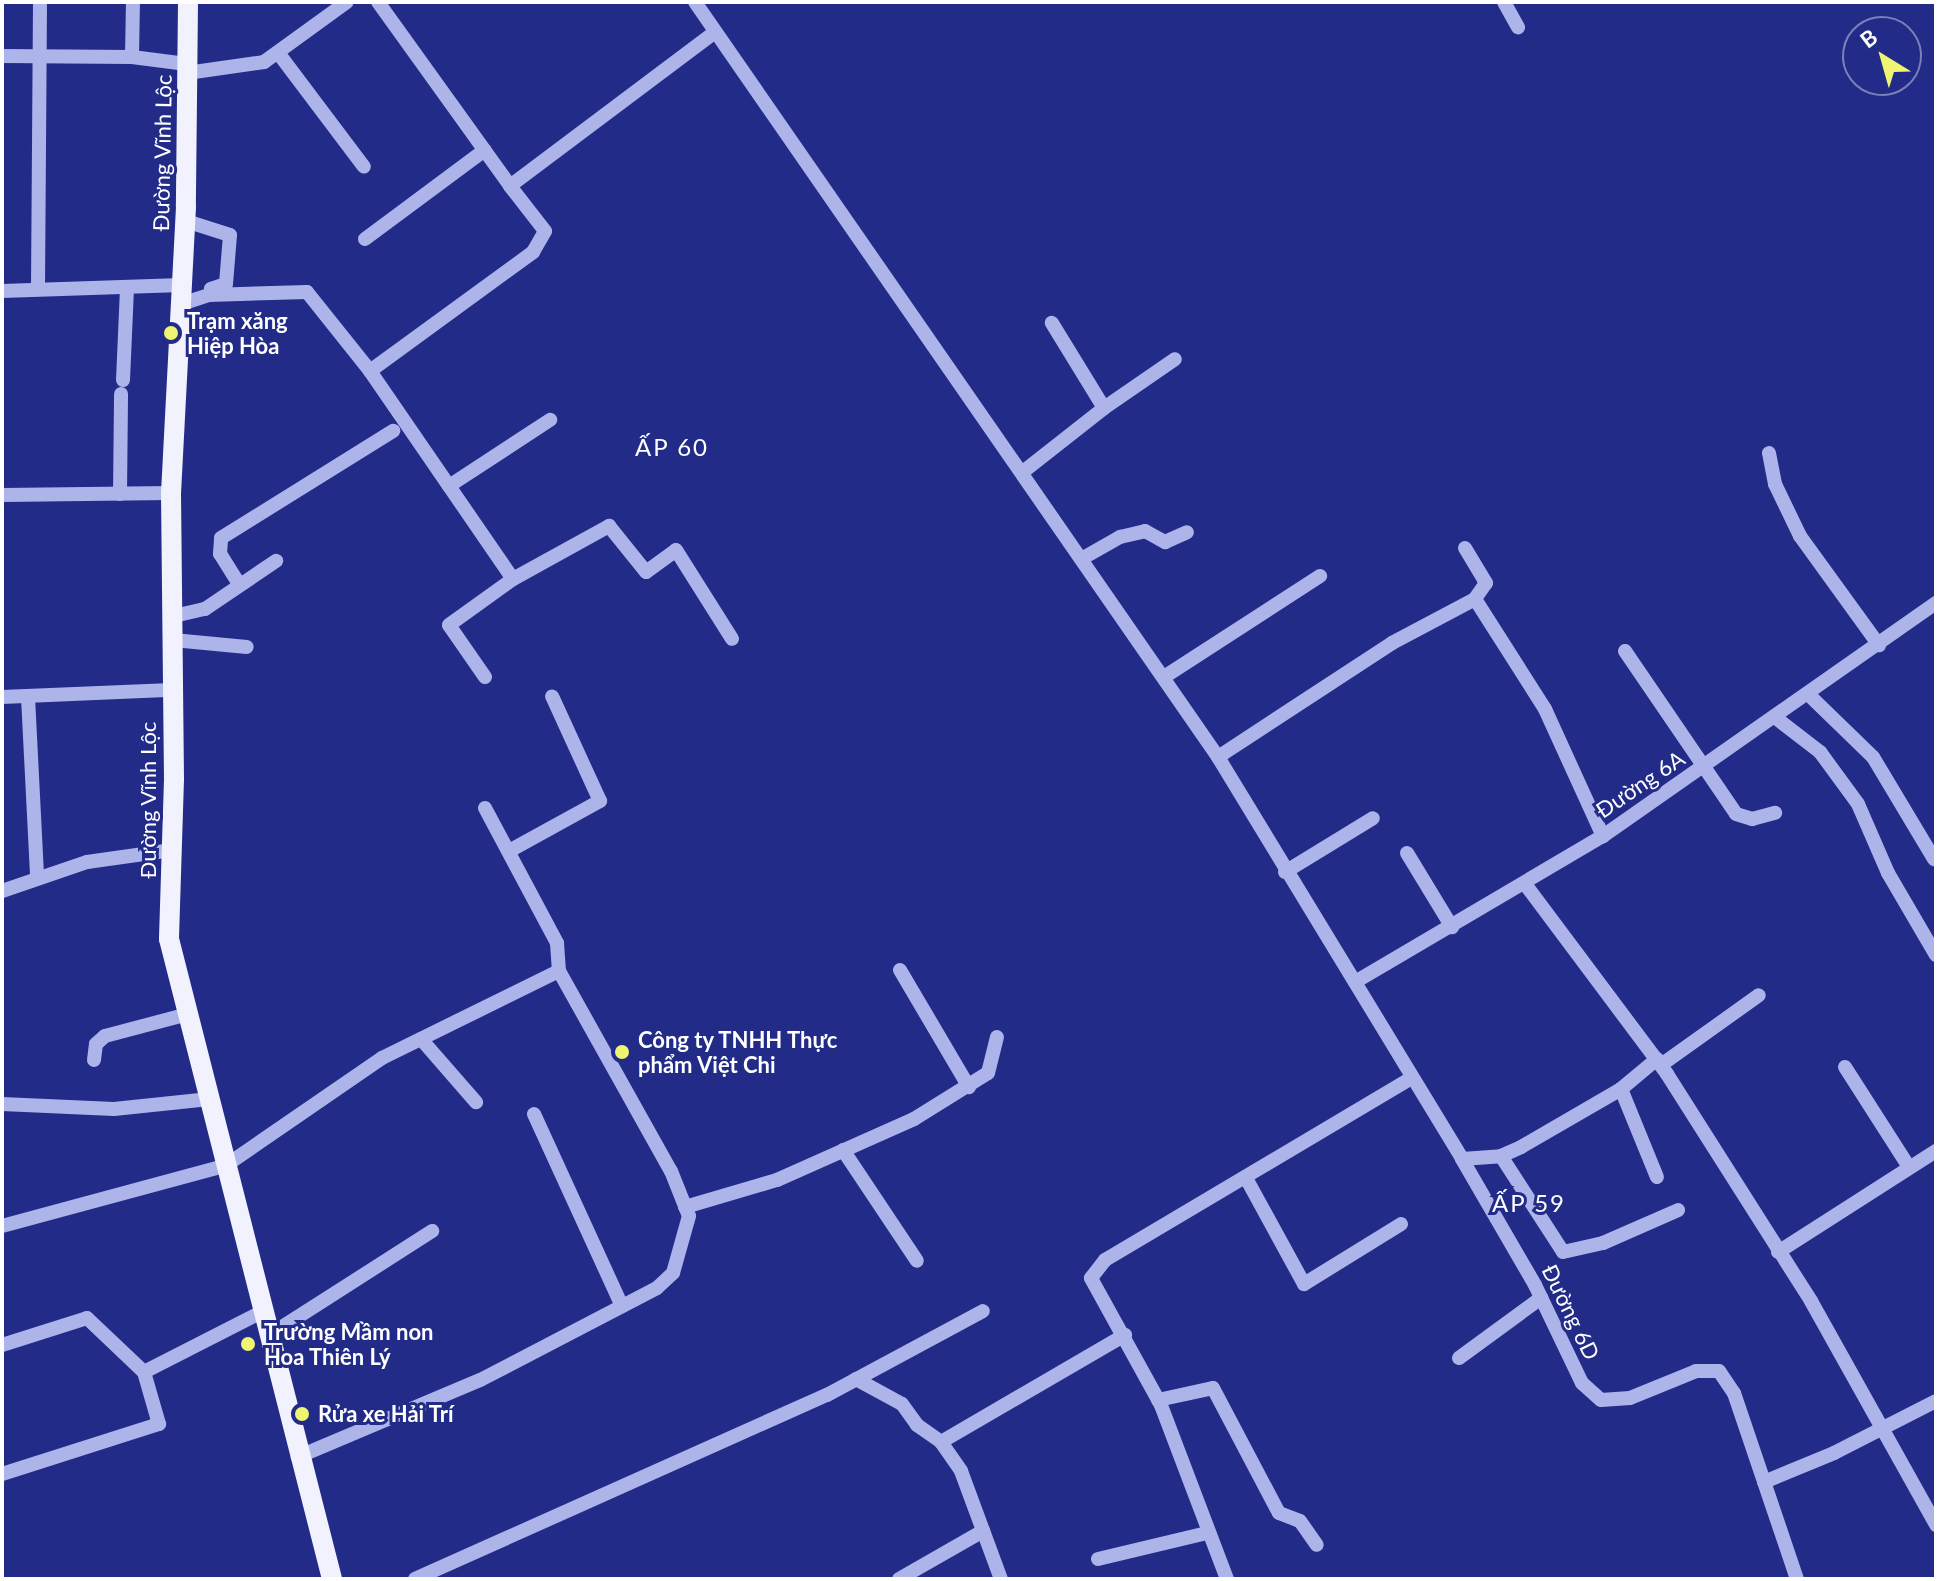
<!DOCTYPE html>
<html>
<head>
<meta charset="utf-8">
<style>
  body { margin:0 }
  #map { position:relative; width:1938px; height:1581px; overflow:hidden; background:#222c88; font-family:Lato,sans-serif }
  div>[style] { position:absolute }
  [style*='--x'] { left:calc(var(--x)*1px); top:calc(var(--y)*1px); width:calc(var(--w)*1px); rotate:calc(var(--a)*1deg) }
  .minor>* { height:14px; margin:-7px; padding:0 7px; transform-origin:7px; border-radius:7px; background:#adb4ea }
  .major>* { height:20px; margin:-10px; padding:0 10px; transform-origin:10px; border-radius:10px; background:#f1f2fe }
  .dots>* { width:22px; height:22px; translate:-50% -50%; box-sizing:border-box; border:4px solid #222c88; border-radius:50% }
  span { translate:-50% -50%; white-space:nowrap; text-align:center; line-height:1.15; -webkit-text-stroke:6px #222c88; paint-order:stroke }
  .street-label { font-size:22px; color:#fff }
  .poi-label { font-size:22px; color:#fff; font-weight:700 }
  .left { translate:0 -50%; text-align:left }
  .neighbourhood-label { font-size:24px; color:#fff; letter-spacing:2px }
  .frame { position:absolute; inset:0; border:4px solid #fff; pointer-events:none }
  .north { position:absolute; left:1842px; top:16px; width:80px; height:80px; box-sizing:border-box; background:#222c88; border:2px solid #7a80b8; border-radius:50%; rotate:323deg; font-size:22px; font-weight:700; line-height:32px; text-align:center; color:#fff }
  .north::after { content:''; display:block; margin:auto; width:28px; height:36px; background:#eff570; clip-path:polygon(50% 0,100% 100%,50% 72%,0 100%) }
</style>
</head>
<body>
<div id="map">
  <div class="minor">
    <i style="--x:378;--y:2;--w:226;--a:54.3"></i>
    <i style="--x:695;--y:2;--w:918;--a:55.29"></i>
    <i style="--x:1218;--y:757;--w:470;--a:58.7"></i>
    <i style="--x:1462;--y:1159;--w:146;--a:59.9"></i>
    <i style="--x:1535;--y:1285;--w:109;--a:64.4"></i>
    <i style="--x:1582;--y:1383;--w:25;--a:42"></i>
    <i style="--x:1601;--y:1400;--w:29;--a:-4"></i>
    <i style="--x:1630;--y:1398;--w:71;--a:-22.2"></i>
    <i style="--x:1696;--y:1371;--w:23;--a:0"></i>
    <i style="--x:1719;--y:1371;--w:27;--a:56"></i>
    <i style="--x:1734;--y:1393;--w:196;--a:71.3"></i>
    <i style="--x:1504;--y:2;--w:29;--a:61"></i>
    <i style="--x:279;--y:54;--w:141;--a:53"></i>
    <i style="--x:2;--y:56;--w:130;--a:0.4"></i>
    <i style="--x:132;--y:57;--w:55;--a:7.3"></i>
    <i style="--x:132;--y:57;--w:55;--a:-89"></i>
    <i style="--x:187;--y:73;--w:78;--a:-8.1"></i>
    <i style="--x:264;--y:62;--w:102;--a:-35.9"></i>
    <i style="--x:186;--y:221;--w:46;--a:17.7"></i>
    <i style="--x:230;--y:235;--w:49;--a:94.7"></i>
    <i style="--x:226;--y:284;--w:16;--a:162"></i>
    <i style="--x:365;--y:239;--w:149;--a:-36.6"></i>
    <i style="--x:38;--y:289;--w:287;--a:-89.6"></i>
    <i style="--x:2;--y:291;--w:180;--a:-1.9"></i>
    <i style="--x:181;--y:304;--w:29;--a:-18"></i>
    <i style="--x:209;--y:295;--w:98;--a:-1.8"></i>
    <i style="--x:307;--y:292;--w:101;--a:51.4"></i>
    <i style="--x:370;--y:371;--w:252;--a:55.5"></i>
    <i style="--x:370;--y:371;--w:202;--a:-36.1"></i>
    <i style="--x:533;--y:252;--w:24;--a:-60"></i>
    <i style="--x:545;--y:231;--w:57;--a:-127.9"></i>
    <i style="--x:510;--y:186;--w:255;--a:-36.9"></i>
    <i style="--x:123;--y:380;--w:93;--a:-87.5"></i>
    <i style="--x:1104;--y:408;--w:86;--a:-34.6"></i>
    <i style="--x:1769;--y:453;--w:32;--a:79"></i>
    <i style="--x:1775;--y:484;--w:58;--a:64.3"></i>
    <i style="--x:1800;--y:536;--w:135;--a:54.1"></i>
    <i style="--x:1024;--y:471;--w:102;--a:-38.2"></i>
    <i style="--x:1104;--y:408;--w:100;--a:-121.5"></i>
    <i style="--x:449;--y:486;--w:121;--a:-33.2"></i>
    <i style="--x:120;--y:494;--w:100;--a:-89.4"></i>
    <i style="--x:2;--y:495;--w:169;--a:-0.7"></i>
    <i style="--x:1465;--y:548;--w:41;--a:59"></i>
    <i style="--x:1486;--y:583;--w:19;--a:125"></i>
    <i style="--x:1083;--y:558;--w:43;--a:-29.6"></i>
    <i style="--x:1120;--y:537;--w:26;--a:-13"></i>
    <i style="--x:1145;--y:531;--w:23;--a:29"></i>
    <i style="--x:1165;--y:542;--w:24;--a:-24"></i>
    <i style="--x:239;--y:584;--w:36;--a:-122"></i>
    <i style="--x:220;--y:554;--w:16;--a:-86"></i>
    <i style="--x:221;--y:538;--w:203;--a:-31.9"></i>
    <i style="--x:174;--y:616;--w:32;--a:-13"></i>
    <i style="--x:205;--y:609;--w:86;--a:-34.1"></i>
    <i style="--x:173;--y:640;--w:74;--a:5.4"></i>
    <i style="--x:1625;--y:651;--w:197;--a:55.7"></i>
    <i style="--x:1736;--y:814;--w:17;--a:17"></i>
    <i style="--x:1752;--y:819;--w:24;--a:-15"></i>
    <i style="--x:485;--y:677;--w:63;--a:-124.7"></i>
    <i style="--x:449;--y:625;--w:79;--a:-35.7"></i>
    <i style="--x:513;--y:579;--w:110;--a:-28.9"></i>
    <i style="--x:609;--y:526;--w:59;--a:51.2"></i>
    <i style="--x:646;--y:572;--w:37;--a:-36"></i>
    <i style="--x:676;--y:550;--w:105;--a:57.8"></i>
    <i style="--x:1164;--y:677;--w:186;--a:-32.9"></i>
    <i style="--x:1809;--y:695;--w:89;--a:44.1"></i>
    <i style="--x:1873;--y:757;--w:119;--a:59.1"></i>
    <i style="--x:2;--y:697;--w:170;--a:-2.4"></i>
    <i style="--x:28;--y:697;--w:179;--a:87.1"></i>
    <i style="--x:1776;--y:718;--w:56;--a:37.7"></i>
    <i style="--x:1820;--y:752;--w:64;--a:53.8"></i>
    <i style="--x:1858;--y:804;--w:75;--a:66.5"></i>
    <i style="--x:1888;--y:873;--w:95;--a:59.7"></i>
    <i style="--x:1218;--y:757;--w:208;--a:-33.2"></i>
    <i style="--x:1392;--y:643;--w:94;--a:-27.9"></i>
    <i style="--x:1475;--y:599;--w:130;--a:57.5"></i>
    <i style="--x:1545;--y:709;--w:140;--a:65.5"></i>
    <i style="--x:485;--y:808;--w:153;--a:61.9"></i>
    <i style="--x:557;--y:943;--w:28;--a:86"></i>
    <i style="--x:509;--y:851;--w:104;--a:-28.8"></i>
    <i style="--x:600;--y:801;--w:115;--a:-114.6"></i>
    <i style="--x:1407;--y:853;--w:87;--a:58.7"></i>
    <i style="--x:1285;--y:872;--w:103;--a:-31.5"></i>
    <i style="--x:1525;--y:884;--w:237;--a:53.2"></i>
    <i style="--x:1667;--y:1074;--w:269;--a:57.6"></i>
    <i style="--x:1811;--y:1301;--w:257;--a:60.8"></i>
    <i style="--x:2;--y:891;--w:90;--a:-18.8"></i>
    <i style="--x:87;--y:862;--w:86;--a:-8"></i>
    <i style="--x:900;--y:970;--w:136;--a:59.5"></i>
    <i style="--x:1355;--y:982;--w:288;--a:-30.5"></i>
    <i style="--x:1603;--y:836;--w:406;--a:-35"></i>
    <i style="--x:421;--y:1039;--w:84;--a:48.9"></i>
    <i style="--x:94;--y:1060;--w:16;--a:-83"></i>
    <i style="--x:96;--y:1044;--w:12;--a:-42"></i>
    <i style="--x:105;--y:1036;--w:86;--a:-14.8"></i>
    <i style="--x:1661;--y:1065;--w:120;--a:-35.5"></i>
    <i style="--x:1845;--y:1067;--w:119;--a:57.4"></i>
    <i style="--x:1621;--y:1089;--w:95;--a:67.8"></i>
    <i style="--x:2;--y:1104;--w:112;--a:2.6"></i>
    <i style="--x:114;--y:1109;--w:96;--a:-6"></i>
    <i style="--x:534;--y:1114;--w:211;--a:65.4"></i>
    <i style="--x:843;--y:1150;--w:133;--a:56.3"></i>
    <i style="--x:1501;--y:1156;--w:114;--a:57.1"></i>
    <i style="--x:1563;--y:1252;--w:41;--a:-12.7"></i>
    <i style="--x:1603;--y:1243;--w:82;--a:-23.7"></i>
    <i style="--x:1462;--y:1159;--w:39;--a:-4"></i>
    <i style="--x:1501;--y:1156;--w:22;--a:-24"></i>
    <i style="--x:1521;--y:1147;--w:116;--a:-30.1"></i>
    <i style="--x:1621;--y:1089;--w:47;--a:-39.8"></i>
    <i style="--x:1246;--y:1178;--w:121;--a:61.3"></i>
    <i style="--x:1304;--y:1284;--w:114;--a:-31.7"></i>
    <i style="--x:685;--y:1207;--w:96;--a:-16.4"></i>
    <i style="--x:777;--y:1180;--w:150;--a:-24"></i>
    <i style="--x:914;--y:1119;--w:87;--a:-31.9"></i>
    <i style="--x:988;--y:1073;--w:37;--a:-76"></i>
    <i style="--x:2;--y:1226;--w:231;--a:-15.1"></i>
    <i style="--x:225;--y:1166;--w:191;--a:-34.5"></i>
    <i style="--x:382;--y:1058;--w:197;--a:-26.2"></i>
    <i style="--x:559;--y:971;--w:229;--a:60.8"></i>
    <i style="--x:671;--y:1171;--w:48;--a:68.2"></i>
    <i style="--x:689;--y:1216;--w:59;--a:105.7"></i>
    <i style="--x:673;--y:1273;--w:22;--a:137"></i>
    <i style="--x:657;--y:1288;--w:199;--a:152.5"></i>
    <i style="--x:480;--y:1380;--w:198;--a:157.1"></i>
    <i style="--x:1778;--y:1252;--w:188;--a:-32.6"></i>
    <i style="--x:268;--y:1336;--w:195;--a:-32.6"></i>
    <i style="--x:2;--y:1345;--w:89;--a:-17.6"></i>
    <i style="--x:87;--y:1318;--w:79;--a:43.5"></i>
    <i style="--x:1459;--y:1358;--w:102;--a:-36.2"></i>
    <i style="--x:856;--y:1379;--w:52;--a:28.5"></i>
    <i style="--x:902;--y:1404;--w:26;--a:54"></i>
    <i style="--x:917;--y:1425;--w:29;--a:35"></i>
    <i style="--x:941;--y:1442;--w:35;--a:55"></i>
    <i style="--x:961;--y:1471;--w:115;--a:69.7"></i>
    <i style="--x:1158;--y:1400;--w:56;--a:-12.3"></i>
    <i style="--x:1213;--y:1388;--w:141;--a:62.2"></i>
    <i style="--x:1279;--y:1513;--w:22;--a:21"></i>
    <i style="--x:1300;--y:1521;--w:29;--a:55"></i>
    <i style="--x:941;--y:1442;--w:213;--a:-30.2"></i>
    <i style="--x:2;--y:1474;--w:165;--a:-17.7"></i>
    <i style="--x:159;--y:1424;--w:54;--a:-106.1"></i>
    <i style="--x:144;--y:1372;--w:132;--a:-27"></i>
    <i style="--x:1764;--y:1482;--w:76;--a:-22.5"></i>
    <i style="--x:1834;--y:1453;--w:114;--a:-27"></i>
    <i style="--x:1098;--y:1559;--w:112;--a:-13.4"></i>
    <i style="--x:415;--y:1579;--w:451;--a:-24.1"></i>
    <i style="--x:827;--y:1395;--w:177;--a:-28.3"></i>
    <i style="--x:899;--y:1579;--w:97;--a:-29.7"></i>
    <i style="--x:1227;--y:1579;--w:186;--a:-110.8"></i>
    <i style="--x:1161;--y:1405;--w:145;--a:-118.9"></i>
    <i style="--x:1091;--y:1278;--w:23;--a:-52"></i>
    <i style="--x:1105;--y:1260;--w:357;--a:-30.7"></i>
  </div>
  <div class="major">
    <i style="--x:188;--y:2;--w:205;--a:90.6"></i>
    <i style="--x:186;--y:207;--w:286;--a:93"></i>
    <i style="--x:171;--y:493;--w:286;--a:89.4"></i>
    <i style="--x:174;--y:779;--w:160;--a:91.8"></i>
    <i style="--x:169;--y:939;--w:660;--a:75.71"></i>
  </div>
  <div class="dots">
    <i style="left:171px;top:333px;background:#eff570"></i>
    <i style="left:622px;top:1052px;background:#eff570"></i>
    <i style="left:248px;top:1344px;background:#eff570"></i>
    <i style="left:302px;top:1414px;background:#eff570"></i>
  </div>
  <div class="street-label">
    <span style="left:162px;top:153px;rotate:-89deg">Đường Vĩnh Lộc</span>
    <span style="left:1640px;top:784px;rotate:-34deg">Đường 6A</span>
    <span style="left:148px;top:800px;rotate:-90deg">Đường Vĩnh Lộc</span>
    <span style="left:1571px;top:1312px;rotate:64deg">Đường 6D</span>
  </div>
  <div class="poi-label">
    <span class="left" style="left:187px;top:333px">Trạm xăng<br>Hiệp Hòa</span>
    <span class="left" style="left:638px;top:1052px">Công ty TNHH Thực<br>phẩm Việt Chi</span>
    <span class="left" style="left:264px;top:1344px">Trường Mầm non<br>Hoa Thiên Lý</span>
    <span class="left" style="left:318px;top:1414px">Rửa xe Hải Trí</span>
  </div>
  <div class="neighbourhood-label">
    <span style="left:672px;top:447px">ẤP 60</span>
    <span style="left:1529px;top:1203px">ẤP 59</span>
  </div>
  <div class="frame"></div>
  <div class="north">B</div>
</div>
</body>
</html>
